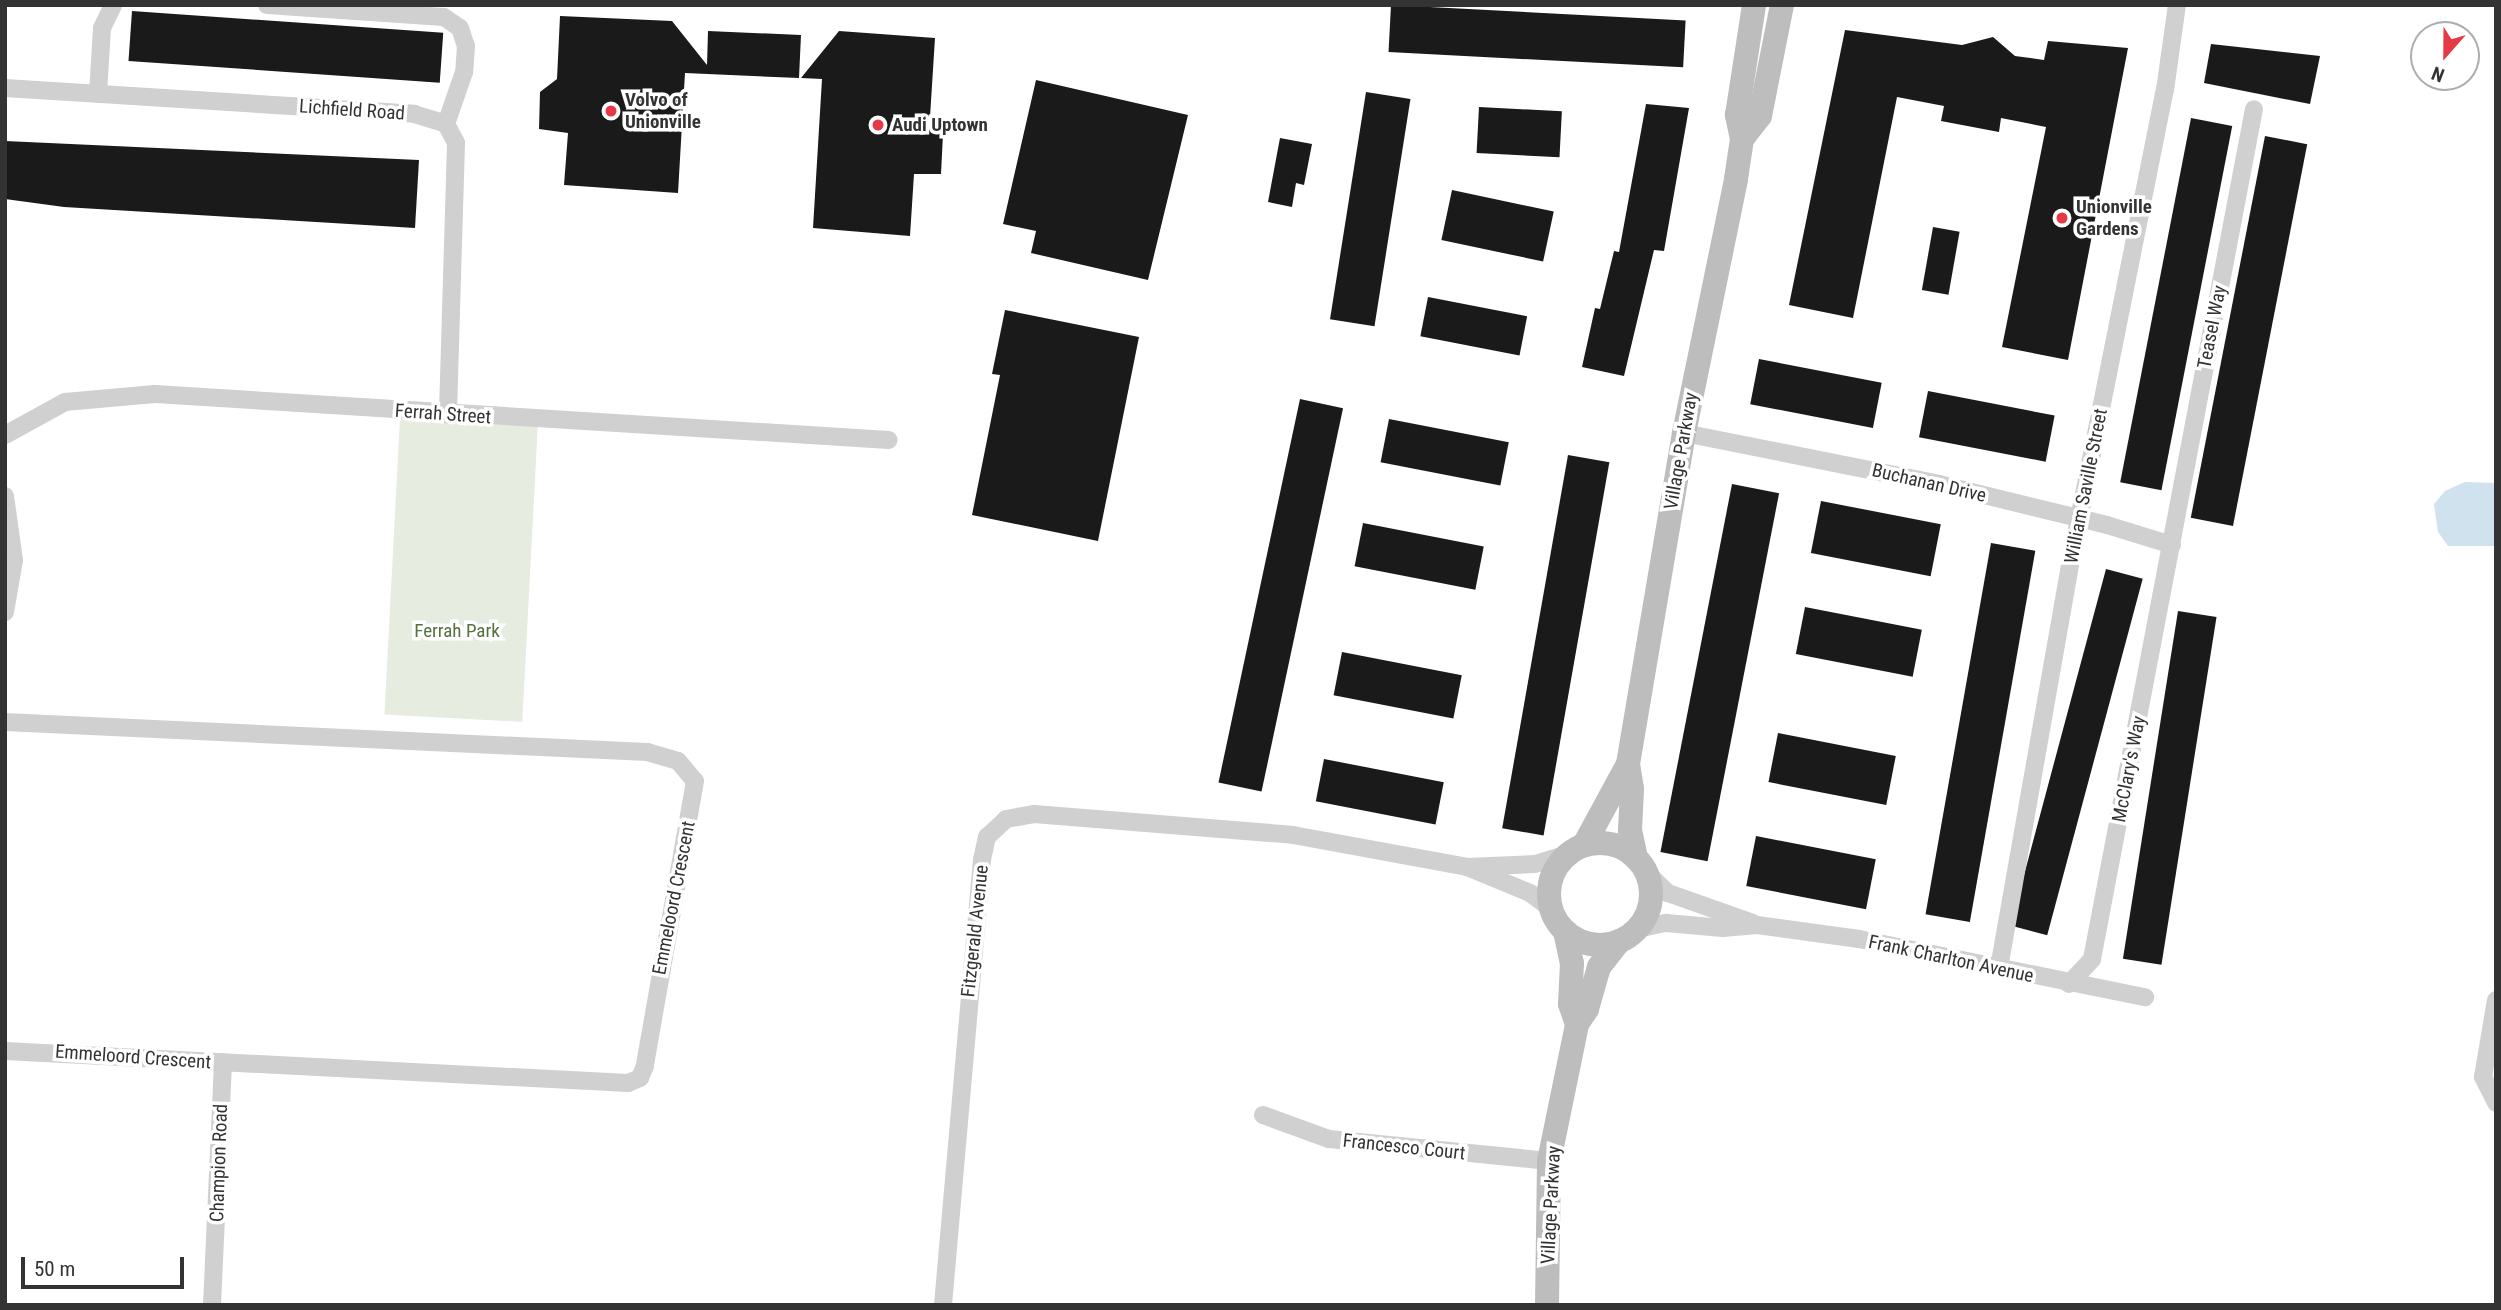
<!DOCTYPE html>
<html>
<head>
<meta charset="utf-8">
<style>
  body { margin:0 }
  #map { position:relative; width:2501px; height:1310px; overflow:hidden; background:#fff; font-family:"Roboto Condensed",sans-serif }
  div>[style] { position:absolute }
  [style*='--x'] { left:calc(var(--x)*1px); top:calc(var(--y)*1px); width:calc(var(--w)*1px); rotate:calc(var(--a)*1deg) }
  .green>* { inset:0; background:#e6ecdf; transform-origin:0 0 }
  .water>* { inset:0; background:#cfe2ee }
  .building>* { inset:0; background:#1a1a1a; transform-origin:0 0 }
  .minor>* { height:18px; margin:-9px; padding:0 9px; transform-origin:9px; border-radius:9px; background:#d0d0d0 }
  .secondary>* { height:24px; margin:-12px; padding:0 12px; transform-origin:12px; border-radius:12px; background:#bdbdbd }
  .secondary>.ring { margin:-12px; padding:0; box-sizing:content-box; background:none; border:24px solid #bdbdbd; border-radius:50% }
  .dots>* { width:19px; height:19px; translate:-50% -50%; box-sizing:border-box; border:4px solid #fff; border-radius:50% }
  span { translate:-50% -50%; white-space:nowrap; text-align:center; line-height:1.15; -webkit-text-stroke:7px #fff; paint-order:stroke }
  .poi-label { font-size:19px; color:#333; font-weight:700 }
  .left { translate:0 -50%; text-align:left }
  .street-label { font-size:19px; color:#333 }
  .park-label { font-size:19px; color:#56703f }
  .frame { position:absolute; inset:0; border:7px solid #333; pointer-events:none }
  .north { position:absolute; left:2410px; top:21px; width:70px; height:70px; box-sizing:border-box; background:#fff; border:2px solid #adadad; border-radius:50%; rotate:201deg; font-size:19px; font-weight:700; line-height:28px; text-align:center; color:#333 }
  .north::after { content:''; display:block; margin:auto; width:24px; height:32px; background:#e63946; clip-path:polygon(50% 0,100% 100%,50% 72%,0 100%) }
  .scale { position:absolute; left:21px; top:1257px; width:163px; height:32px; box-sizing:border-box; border:4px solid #333; border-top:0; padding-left:9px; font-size:21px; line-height:24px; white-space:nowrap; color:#333; -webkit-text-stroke:5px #fff; paint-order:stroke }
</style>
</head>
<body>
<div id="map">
  <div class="green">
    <i style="left:400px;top:418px;width:138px;height:297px;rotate:3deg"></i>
  </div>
  <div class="water">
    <i style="clip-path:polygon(2465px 482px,2496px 483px,2496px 546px,2448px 546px,2438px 532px,2434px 504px,2445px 491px)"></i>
  </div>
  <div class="building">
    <i style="left:1391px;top:5px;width:295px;height:47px;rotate:3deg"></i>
    <i style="left:132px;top:11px;width:312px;height:50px;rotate:4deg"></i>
    <i style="clip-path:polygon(560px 16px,672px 21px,707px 65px,708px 31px,801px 35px,799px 78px,685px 73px,678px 193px,564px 185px,568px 133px,539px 129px,540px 92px,557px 79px)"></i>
    <i style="clip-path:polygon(1845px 30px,1962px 45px,1993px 37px,2015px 56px,2044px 60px,2048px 41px,2128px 48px,2068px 360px,2002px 347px,2046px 127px,2001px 118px,1999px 132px,1941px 121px,1944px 106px,1897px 97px,1853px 318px,1789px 305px)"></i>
    <i style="clip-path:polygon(839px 31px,935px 38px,930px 117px,943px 134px,941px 174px,914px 174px,910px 236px,813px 228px,822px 79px,801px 78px)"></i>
    <i style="clip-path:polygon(2211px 44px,2320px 56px,2310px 104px,2204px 83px)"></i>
    <i style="clip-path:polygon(1036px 80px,1188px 115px,1148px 280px,1031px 253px,1036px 231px,1003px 224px)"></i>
    <i style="left:1366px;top:92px;width:45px;height:230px;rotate:9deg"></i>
    <i style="clip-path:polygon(1646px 104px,1689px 108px,1664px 251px,1654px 250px,1624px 376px,1582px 367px,1595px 308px,1600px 309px,1614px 251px,1619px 252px)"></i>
    <i style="left:1479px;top:107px;width:83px;height:46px;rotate:3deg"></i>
    <i style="left:2191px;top:118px;width:42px;height:371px;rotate:11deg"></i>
    <i style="left:2265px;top:136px;width:43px;height:389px;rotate:11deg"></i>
    <i style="clip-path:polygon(1280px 138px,1312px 144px,1304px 185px,1296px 183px,1292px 207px,1268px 202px)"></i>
    <i style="clip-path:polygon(5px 141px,419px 160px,415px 228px,64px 207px,5px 199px)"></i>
    <i style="left:1452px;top:190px;width:104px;height:51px;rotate:12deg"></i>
    <i style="left:1933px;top:227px;width:27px;height:64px;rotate:10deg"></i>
    <i style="left:1428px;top:297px;width:101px;height:40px;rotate:11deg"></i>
    <i style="clip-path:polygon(1005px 310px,1139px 337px,1098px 541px,972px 515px,1000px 375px,992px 374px)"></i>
    <i style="left:1759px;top:359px;width:125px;height:46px;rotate:11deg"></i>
    <i style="left:1928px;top:391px;width:129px;height:47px;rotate:11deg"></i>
    <i style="left:1300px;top:399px;width:44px;height:392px;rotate:12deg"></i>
    <i style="left:1389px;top:419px;width:122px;height:44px;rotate:11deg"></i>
    <i style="left:1568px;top:455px;width:42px;height:379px;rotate:10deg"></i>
    <i style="left:1732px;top:484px;width:48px;height:375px;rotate:11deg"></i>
    <i style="left:1821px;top:501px;width:122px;height:53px;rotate:11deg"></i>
    <i style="left:1363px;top:523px;width:123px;height:44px;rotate:11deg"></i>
    <i style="left:1991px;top:543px;width:45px;height:377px;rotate:10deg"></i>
    <i style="left:2106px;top:569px;width:38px;height:369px;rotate:15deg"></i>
    <i style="left:1805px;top:607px;width:119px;height:48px;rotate:11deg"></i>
    <i style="left:2178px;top:611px;width:39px;height:352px;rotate:9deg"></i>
    <i style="left:1342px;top:652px;width:122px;height:44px;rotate:11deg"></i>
    <i style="left:1778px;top:733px;width:120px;height:50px;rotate:11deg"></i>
    <i style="left:1324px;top:759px;width:122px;height:43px;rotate:11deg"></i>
    <i style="left:1756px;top:836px;width:122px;height:51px;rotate:11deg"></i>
  </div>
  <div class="minor">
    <i style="--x:267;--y:5;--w:177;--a:3.9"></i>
    <i style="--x:444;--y:17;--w:19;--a:35"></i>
    <i style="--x:460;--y:28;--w:19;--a:72"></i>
    <i style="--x:466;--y:46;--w:26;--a:94"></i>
    <i style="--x:464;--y:72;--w:55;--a:109.1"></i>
    <i style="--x:5;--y:88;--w:410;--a:3.6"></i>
    <i style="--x:414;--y:114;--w:34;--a:17"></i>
    <i style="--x:446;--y:124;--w:21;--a:62"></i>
    <i style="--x:456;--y:143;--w:272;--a:91.7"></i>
    <i style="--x:98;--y:94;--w:66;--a:-86.5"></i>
    <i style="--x:102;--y:28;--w:25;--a:-64"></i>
    <i style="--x:1684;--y:433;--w:260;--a:11.3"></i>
    <i style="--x:1939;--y:484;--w:173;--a:13.7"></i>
    <i style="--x:2107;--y:525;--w:68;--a:17.1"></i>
    <i style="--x:5;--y:435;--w:68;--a:-28.8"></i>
    <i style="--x:65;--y:402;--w:90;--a:-5.1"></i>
    <i style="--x:155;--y:394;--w:735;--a:3.59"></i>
    <i style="--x:5;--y:496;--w:65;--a:82"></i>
    <i style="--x:14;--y:560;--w:53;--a:99.8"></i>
    <i style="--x:5;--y:722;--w:643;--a:2.68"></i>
    <i style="--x:647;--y:752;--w:32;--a:16"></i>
    <i style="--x:678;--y:761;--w:26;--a:50"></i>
    <i style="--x:695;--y:781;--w:289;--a:100"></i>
    <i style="--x:645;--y:1066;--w:13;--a:113"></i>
    <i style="--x:640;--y:1078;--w:13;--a:157"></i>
    <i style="--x:628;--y:1083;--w:624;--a:-177.06"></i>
    <i style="--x:1467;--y:867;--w:68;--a:-2.5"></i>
    <i style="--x:1535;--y:864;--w:34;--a:-17"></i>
    <i style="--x:1645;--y:871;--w:32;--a:44"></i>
    <i style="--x:1668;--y:893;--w:90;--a:19.4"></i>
    <i style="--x:1637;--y:929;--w:30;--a:-12"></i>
    <i style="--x:1666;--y:923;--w:57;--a:5"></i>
    <i style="--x:1723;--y:928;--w:34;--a:-5"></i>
    <i style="--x:1757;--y:925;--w:103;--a:7.8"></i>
    <i style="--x:1859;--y:939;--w:292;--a:11.5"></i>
    <i style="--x:1999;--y:968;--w:436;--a:-80"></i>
    <i style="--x:2075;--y:539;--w:458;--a:-78.7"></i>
    <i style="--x:2165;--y:90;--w:86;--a:-82"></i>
    <i style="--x:2069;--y:984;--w:34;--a:-47"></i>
    <i style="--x:2092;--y:959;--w:865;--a:-79.21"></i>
    <i style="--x:2496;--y:1000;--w:78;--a:99.6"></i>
    <i style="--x:2483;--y:1077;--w:29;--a:63"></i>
    <i style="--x:1263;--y:1115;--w:70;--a:20"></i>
    <i style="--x:1329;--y:1139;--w:221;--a:5.7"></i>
    <i style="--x:212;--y:1305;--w:243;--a:-87.4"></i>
    <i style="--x:943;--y:1305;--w:447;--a:-85"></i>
    <i style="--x:982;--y:860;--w:24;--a:-78"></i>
    <i style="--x:987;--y:837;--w:26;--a:-43"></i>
    <i style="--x:1006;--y:819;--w:28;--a:-10"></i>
    <i style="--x:1034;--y:814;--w:260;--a:4.6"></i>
    <i style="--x:1293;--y:835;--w:177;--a:10.4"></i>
    <i style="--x:1467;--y:867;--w:68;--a:22.4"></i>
    <i style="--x:1530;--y:893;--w:26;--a:37"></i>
  </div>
  <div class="secondary">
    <i style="--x:1742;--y:139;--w:29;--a:-52"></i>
    <i style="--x:1760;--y:116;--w:113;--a:-78.8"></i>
    <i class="ring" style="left:1549px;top:843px;width:78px;height:78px"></i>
    <i style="--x:1584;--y:845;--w:92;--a:-61.5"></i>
    <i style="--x:1636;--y:858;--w:29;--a:-102"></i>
    <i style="--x:1630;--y:830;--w:41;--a:-87.2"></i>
    <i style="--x:1632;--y:789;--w:25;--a:-99"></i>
    <i style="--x:1628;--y:764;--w:336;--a:-80.4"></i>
    <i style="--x:1684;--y:433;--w:259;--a:-78.4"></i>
    <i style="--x:1736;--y:179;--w:40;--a:-81.5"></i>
    <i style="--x:1742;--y:139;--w:25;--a:-102"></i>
    <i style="--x:1737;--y:115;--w:111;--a:-81.2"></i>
    <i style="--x:1565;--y:931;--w:33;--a:78"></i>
    <i style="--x:1572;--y:963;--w:41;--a:92.8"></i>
    <i style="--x:1570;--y:1004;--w:21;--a:71"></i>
    <i style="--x:1547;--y:1305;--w:144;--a:-89.2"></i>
    <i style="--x:1549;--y:1161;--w:140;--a:-78.4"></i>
    <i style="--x:1577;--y:1024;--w:18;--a:-56"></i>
    <i style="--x:1587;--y:1009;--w:44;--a:-74.1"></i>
    <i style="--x:1599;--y:967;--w:33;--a:-52"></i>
  </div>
  <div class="dots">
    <i style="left:611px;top:111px;background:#e63946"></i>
    <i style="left:878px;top:125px;background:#e63946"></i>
    <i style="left:2062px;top:218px;background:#e63946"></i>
  </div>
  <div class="poi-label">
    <span class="left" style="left:625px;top:111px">Volvo of<br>Unionville</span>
    <span class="left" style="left:892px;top:125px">Audi Uptown</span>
    <span class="left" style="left:2076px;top:218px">Unionville<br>Gardens</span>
  </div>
  <div class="street-label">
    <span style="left:352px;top:110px;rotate:4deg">Lichfield Road</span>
    <span style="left:2212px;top:327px;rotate:-79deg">Teasel Way</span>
    <span style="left:443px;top:414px;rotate:4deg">Ferrah Street</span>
    <span style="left:1681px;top:451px;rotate:-80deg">Village Parkway</span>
    <span style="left:1929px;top:483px;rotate:13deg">Buchanan Drive</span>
    <span style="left:2086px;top:486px;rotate:-79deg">William Saville Street</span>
    <span style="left:2129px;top:769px;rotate:-79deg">McClary's Way</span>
    <span style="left:674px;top:898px;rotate:-79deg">Emmeloord Crescent</span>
    <span style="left:975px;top:931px;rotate:-84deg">Fitzgerald Avenue</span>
    <span style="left:1951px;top:959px;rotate:12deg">Frank Charlton Avenue</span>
    <span style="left:133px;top:1057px;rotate:4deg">Emmeloord Crescent</span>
    <span style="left:1404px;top:1147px;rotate:6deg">Francesco Court</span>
    <span style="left:219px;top:1163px;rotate:-88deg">Champion Road</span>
    <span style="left:1551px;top:1205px;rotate:-87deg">Village Parkway</span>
  </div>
  <div class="park-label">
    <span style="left:457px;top:631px">Ferrah Park</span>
  </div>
  <div class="frame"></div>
  <div class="north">N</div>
  <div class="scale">50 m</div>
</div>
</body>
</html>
